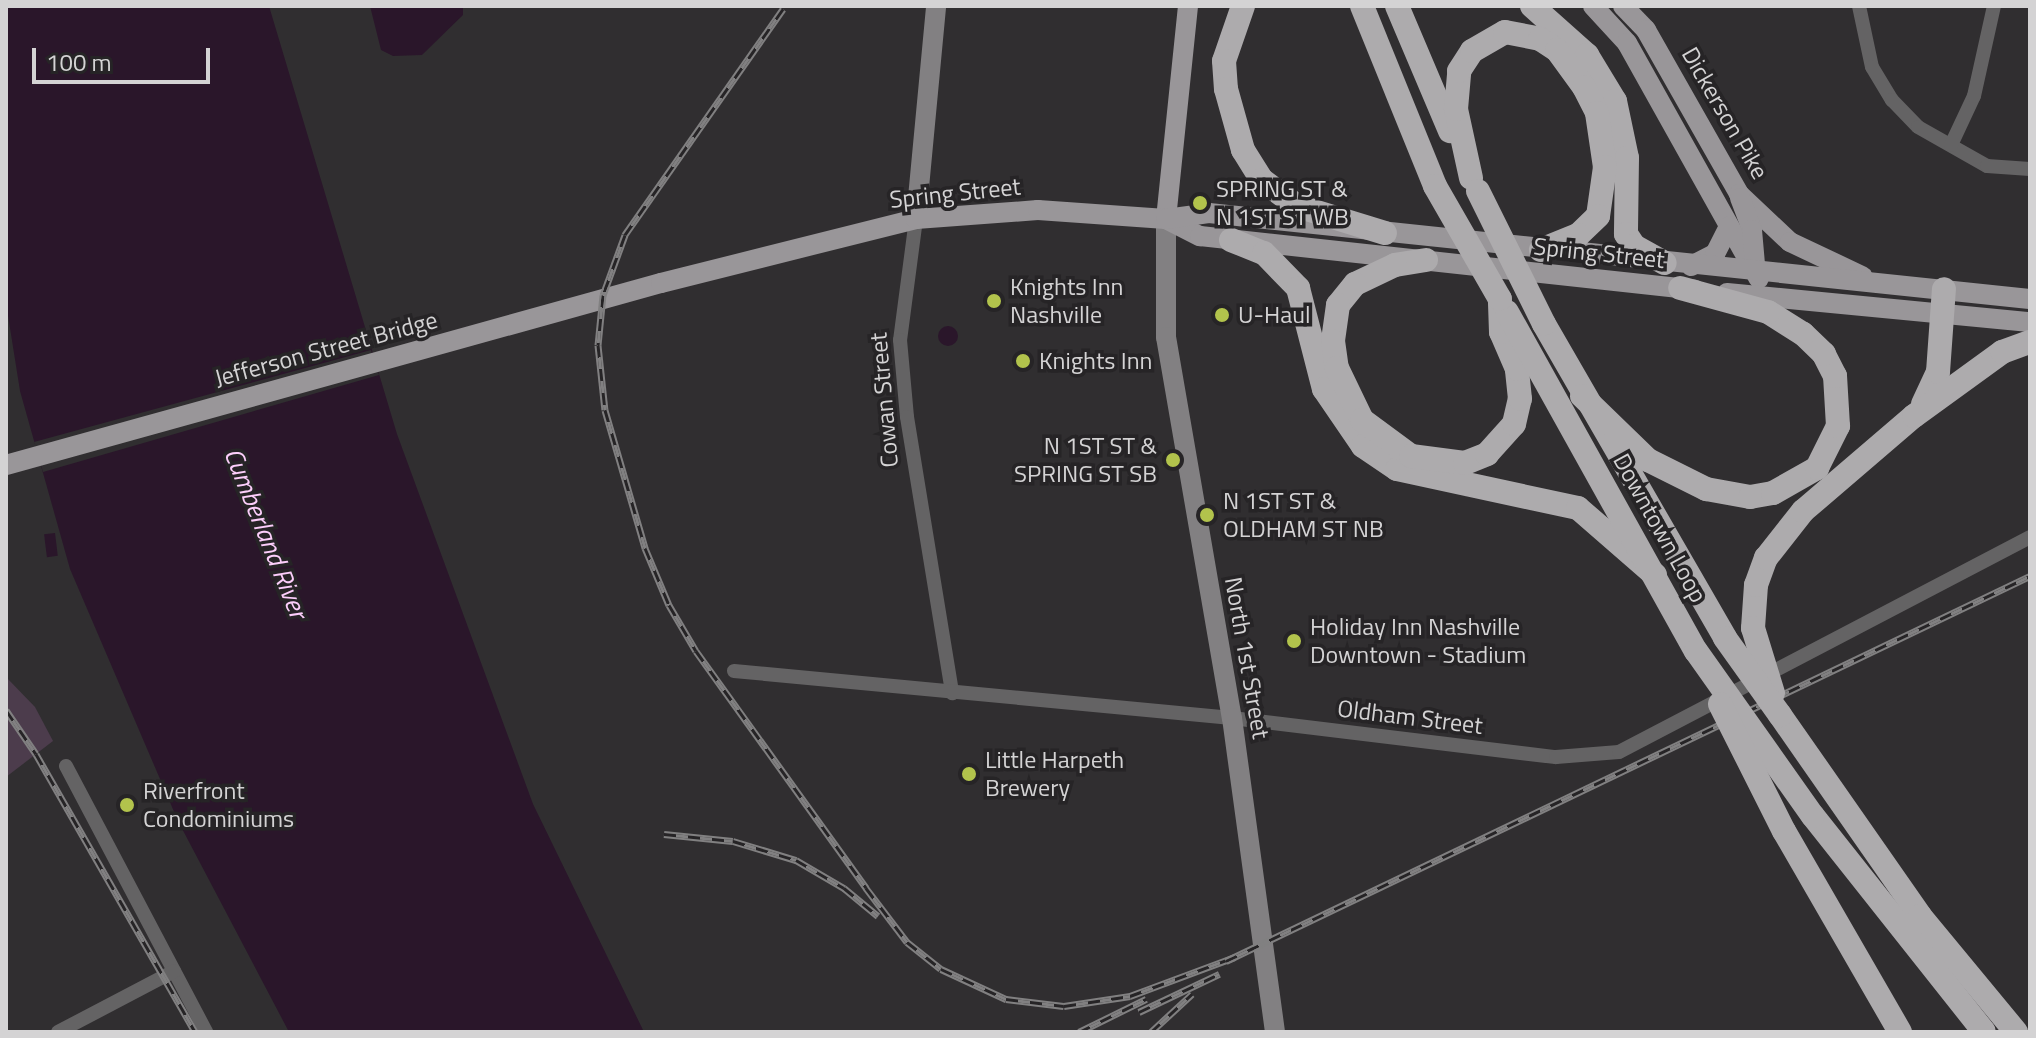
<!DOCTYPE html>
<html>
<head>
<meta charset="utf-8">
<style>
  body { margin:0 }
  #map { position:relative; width:2036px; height:1038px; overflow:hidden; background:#302e30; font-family:"Titillium Web",sans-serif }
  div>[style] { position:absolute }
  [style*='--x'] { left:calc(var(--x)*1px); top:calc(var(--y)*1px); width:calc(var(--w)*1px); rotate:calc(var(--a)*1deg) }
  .green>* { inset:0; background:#4c3c4c }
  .water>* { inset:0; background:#2a162a; transform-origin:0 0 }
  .round { border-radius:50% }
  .pier>* { inset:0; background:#302e30 }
  .street>* { height:14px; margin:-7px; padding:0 7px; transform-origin:7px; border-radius:7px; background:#646364 }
  .secondary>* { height:20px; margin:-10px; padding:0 10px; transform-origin:10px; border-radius:10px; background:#828082 }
  .primary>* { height:20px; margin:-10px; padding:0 10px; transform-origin:10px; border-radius:10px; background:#999699 }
  .highway>* { height:24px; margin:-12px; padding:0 12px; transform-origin:12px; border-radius:12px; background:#adabad }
  .rail>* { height:7px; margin-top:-3.5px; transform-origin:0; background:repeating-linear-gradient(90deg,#262426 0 12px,#818081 0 24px); box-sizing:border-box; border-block:2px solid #818081 }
  .highway-bridge>* { height:24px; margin:-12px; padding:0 12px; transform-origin:12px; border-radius:12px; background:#adabad }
  .dots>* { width:22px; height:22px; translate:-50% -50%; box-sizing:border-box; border:4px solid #262426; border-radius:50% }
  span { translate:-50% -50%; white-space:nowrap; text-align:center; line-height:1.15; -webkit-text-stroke:7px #262426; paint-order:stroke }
  .street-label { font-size:24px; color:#d4d3d4 }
  .poi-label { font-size:24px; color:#d4d3d4 }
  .left { translate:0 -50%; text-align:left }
  .right { translate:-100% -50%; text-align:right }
  .water-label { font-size:26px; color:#fccefb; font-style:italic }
  .frame { position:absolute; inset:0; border:8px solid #d4d3d4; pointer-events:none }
  .scale { position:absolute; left:32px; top:48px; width:178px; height:36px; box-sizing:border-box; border:4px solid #d4d3d4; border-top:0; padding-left:10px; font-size:24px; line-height:28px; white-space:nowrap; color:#d4d3d4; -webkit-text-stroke:6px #262426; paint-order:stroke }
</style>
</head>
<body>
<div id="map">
  <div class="green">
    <i style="clip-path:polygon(6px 677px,35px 707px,53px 741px,6px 777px)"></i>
  </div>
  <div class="water">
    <i style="clip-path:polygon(6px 6px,269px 6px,397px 434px,533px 804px,644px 1032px,289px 1032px,178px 821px,70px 569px,20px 391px,6px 303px)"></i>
    <i style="clip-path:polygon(370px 6px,463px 6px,463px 15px,422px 55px,393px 56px,381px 50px)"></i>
    <i class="round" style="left:938px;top:326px;width:20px;height:20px"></i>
    <i style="left:55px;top:533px;width:23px;height:11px;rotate:83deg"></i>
  </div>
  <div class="pier">
    <i style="clip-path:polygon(371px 350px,379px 375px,43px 472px,34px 442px)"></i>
  </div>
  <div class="street">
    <i style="--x:1859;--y:6;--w:62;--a:78"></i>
    <i style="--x:1872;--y:67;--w:39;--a:59"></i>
    <i style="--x:1892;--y:100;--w:37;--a:46"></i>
    <i style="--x:1918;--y:127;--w:79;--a:29.5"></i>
    <i style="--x:1987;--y:166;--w:43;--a:4"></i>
    <i style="--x:1951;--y:145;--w:54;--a:-64.9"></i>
    <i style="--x:1974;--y:96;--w:92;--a:-77.5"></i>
    <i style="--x:916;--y:219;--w:122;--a:97.5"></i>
    <i style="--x:900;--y:340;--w:77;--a:84.8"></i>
    <i style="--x:907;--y:417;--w:280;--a:80.7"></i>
    <i style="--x:734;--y:671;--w:500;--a:5.39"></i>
    <i style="--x:1232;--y:718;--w:326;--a:6.9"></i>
    <i style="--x:1556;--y:757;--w:63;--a:-4.5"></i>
    <i style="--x:1619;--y:752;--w:464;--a:-27.6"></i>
    <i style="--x:66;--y:766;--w:301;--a:62.2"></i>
    <i style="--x:58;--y:1032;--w:131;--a:-27.7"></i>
  </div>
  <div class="secondary">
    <i style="--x:916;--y:219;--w:214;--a:-84.6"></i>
    <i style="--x:1166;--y:219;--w:118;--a:90"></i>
    <i style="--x:1166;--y:337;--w:387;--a:80.2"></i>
    <i style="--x:1232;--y:718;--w:317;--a:82.2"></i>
  </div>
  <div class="primary">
    <i style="--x:1593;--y:6;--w:50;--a:47.4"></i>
    <i style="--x:1627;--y:43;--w:270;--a:60.8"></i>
    <i style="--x:1623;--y:6;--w:33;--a:46"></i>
    <i style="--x:1646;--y:30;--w:189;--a:60.4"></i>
    <i style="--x:1739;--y:194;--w:70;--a:43.3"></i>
    <i style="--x:1790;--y:242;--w:80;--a:25.3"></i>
    <i style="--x:1740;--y:198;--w:34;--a:69"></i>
    <i style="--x:1752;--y:230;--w:38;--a:85"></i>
    <i style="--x:1166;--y:219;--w:38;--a:27"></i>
    <i style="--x:1200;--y:236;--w:498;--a:6.2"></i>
    <i style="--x:1166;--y:219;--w:214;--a:-84.1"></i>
    <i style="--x:1691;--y:266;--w:27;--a:-27"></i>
    <i style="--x:1715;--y:254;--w:31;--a:-63"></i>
    <i style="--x:1727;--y:293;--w:304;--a:5.5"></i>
    <i style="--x:6;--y:465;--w:680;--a:-15.53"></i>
    <i style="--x:661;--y:283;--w:263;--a:-14.1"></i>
    <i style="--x:916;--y:219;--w:122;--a:-4.2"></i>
    <i style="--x:1038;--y:210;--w:128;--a:4"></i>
    <i style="--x:1166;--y:219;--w:43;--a:-7.9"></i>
    <i style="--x:1209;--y:213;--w:825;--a:5.98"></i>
  </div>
  <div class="highway">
    <i style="--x:1243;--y:6;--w:58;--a:109.1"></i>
    <i style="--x:1224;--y:61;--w:28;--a:86"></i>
    <i style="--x:1226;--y:89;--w:63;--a:74.4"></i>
    <i style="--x:1243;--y:150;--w:36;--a:58"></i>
    <i style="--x:1262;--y:180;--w:44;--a:36.6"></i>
    <i style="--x:1297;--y:206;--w:92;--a:17.1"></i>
    <i style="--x:1362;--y:6;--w:194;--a:67.9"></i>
    <i style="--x:1397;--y:6;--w:136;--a:67"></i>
    <i style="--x:1532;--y:6;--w:74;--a:41.7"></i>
    <i style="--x:1587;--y:55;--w:54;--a:58.7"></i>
    <i style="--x:1615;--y:101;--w:58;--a:78.1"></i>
    <i style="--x:1627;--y:158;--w:76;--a:90.8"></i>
    <i style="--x:1626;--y:234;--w:14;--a:56"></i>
    <i style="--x:1634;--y:246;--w:35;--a:29"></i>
    <i style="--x:1471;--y:178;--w:71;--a:-102.3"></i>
    <i style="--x:1456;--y:109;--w:38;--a:-85"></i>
    <i style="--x:1459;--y:71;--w:24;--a:-57"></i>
    <i style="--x:1472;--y:51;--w:38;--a:-30"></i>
    <i style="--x:1505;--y:32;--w:36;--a:11"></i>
    <i style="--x:1540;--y:39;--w:20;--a:33"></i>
    <i style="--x:1557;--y:50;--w:46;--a:53.9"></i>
    <i style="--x:1584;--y:87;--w:29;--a:63"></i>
    <i style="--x:1597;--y:113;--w:55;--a:81.6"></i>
    <i style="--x:1605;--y:167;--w:49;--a:98.1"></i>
    <i style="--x:1598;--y:216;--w:28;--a:136"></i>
    <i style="--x:1578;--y:235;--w:40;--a:158"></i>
    <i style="--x:1231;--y:240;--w:35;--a:22"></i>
    <i style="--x:1264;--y:253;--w:49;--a:45.8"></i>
    <i style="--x:1298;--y:288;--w:104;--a:75.6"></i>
    <i style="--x:1324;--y:389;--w:69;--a:55.6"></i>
    <i style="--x:1363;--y:446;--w:41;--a:34.1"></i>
    <i style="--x:1397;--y:469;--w:185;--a:12.2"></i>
    <i style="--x:1578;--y:508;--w:102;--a:41"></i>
    <i style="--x:1426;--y:260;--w:31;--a:171"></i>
    <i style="--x:1395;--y:265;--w:44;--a:154.6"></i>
    <i style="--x:1355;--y:284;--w:27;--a:129"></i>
    <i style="--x:1338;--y:305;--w:36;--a:98"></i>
    <i style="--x:1333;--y:341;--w:27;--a:82"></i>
    <i style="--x:1337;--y:368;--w:58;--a:64.3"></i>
    <i style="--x:1362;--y:420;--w:61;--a:36.3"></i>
    <i style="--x:1411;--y:456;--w:54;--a:7.4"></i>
    <i style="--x:1465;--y:463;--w:24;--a:-22"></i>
    <i style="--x:1487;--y:454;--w:40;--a:-48"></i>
    <i style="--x:1514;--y:424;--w:26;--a:-77"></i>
    <i style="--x:1520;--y:399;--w:30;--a:-96"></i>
    <i style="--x:1517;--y:369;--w:40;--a:-113.4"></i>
    <i style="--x:1501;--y:332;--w:33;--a:-92"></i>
    <i style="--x:1507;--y:312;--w:388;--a:60.9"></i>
    <i style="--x:1544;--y:324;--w:362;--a:60"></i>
    <i style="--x:1582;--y:396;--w:92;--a:44.1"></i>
    <i style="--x:1648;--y:460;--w:65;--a:26.6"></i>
    <i style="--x:1706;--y:489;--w:45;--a:10.3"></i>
    <i style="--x:1750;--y:497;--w:23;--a:-10"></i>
    <i style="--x:1773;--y:493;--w:51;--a:-29.6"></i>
    <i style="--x:1817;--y:468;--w:47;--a:-63.4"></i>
    <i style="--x:1838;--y:426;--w:50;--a:-93.4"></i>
    <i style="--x:1835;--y:376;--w:25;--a:-117"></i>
    <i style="--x:1824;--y:354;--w:29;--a:-136"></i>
    <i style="--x:1803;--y:334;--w:41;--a:-147.8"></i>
    <i style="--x:1768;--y:312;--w:91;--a:-164.7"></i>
    <i style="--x:1923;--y:404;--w:35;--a:-65"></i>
    <i style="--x:1938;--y:372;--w:83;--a:-85.9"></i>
    <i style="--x:1753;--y:628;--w:43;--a:-86"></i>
    <i style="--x:1756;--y:585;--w:29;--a:-70"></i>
    <i style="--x:1766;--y:558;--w:60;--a:-51.8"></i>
    <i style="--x:1803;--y:511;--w:146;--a:-40.6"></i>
    <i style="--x:1914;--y:416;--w:109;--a:-36"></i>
    <i style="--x:2002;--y:352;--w:30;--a:-20"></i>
    <i style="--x:1780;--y:715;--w:245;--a:55.1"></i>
    <i style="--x:1920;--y:916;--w:151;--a:50.4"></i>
    <i style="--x:1813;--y:816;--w:275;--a:51.6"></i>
    <i style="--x:1784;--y:831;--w:232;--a:60"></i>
  </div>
  <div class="rail">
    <i style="--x:783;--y:9;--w:276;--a:125"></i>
    <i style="--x:625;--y:235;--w:64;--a:110.1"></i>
    <i style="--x:603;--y:295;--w:50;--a:95.7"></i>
    <i style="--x:598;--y:345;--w:65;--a:83.9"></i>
    <i style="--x:605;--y:410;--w:144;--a:73.8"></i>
    <i style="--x:645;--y:548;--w:62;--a:67.2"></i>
    <i style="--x:669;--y:605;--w:53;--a:59.6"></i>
    <i style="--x:696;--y:651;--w:292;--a:54.3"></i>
    <i style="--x:866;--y:888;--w:68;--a:52.8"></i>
    <i style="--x:907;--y:942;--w:43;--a:38.5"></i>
    <i style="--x:941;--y:969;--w:72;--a:24.8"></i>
    <i style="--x:1006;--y:999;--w:58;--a:6.9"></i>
    <i style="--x:1064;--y:1006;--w:67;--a:-8.6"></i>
    <i style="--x:1130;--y:996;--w:112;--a:-20.4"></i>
    <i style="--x:6;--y:710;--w:53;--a:55.7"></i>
    <i style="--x:36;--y:754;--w:320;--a:60.2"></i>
    <i style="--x:664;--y:834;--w:69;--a:5.8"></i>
    <i style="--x:733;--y:841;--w:66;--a:16.8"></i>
    <i style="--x:796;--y:860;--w:56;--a:30.3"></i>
    <i style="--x:844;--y:888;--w:44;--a:39.5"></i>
    <i style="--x:1226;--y:961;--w:891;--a:-25.59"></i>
    <i style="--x:1139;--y:1012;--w:89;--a:-25.4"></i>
    <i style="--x:1079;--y:1032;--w:75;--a:-26.2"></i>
    <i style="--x:1151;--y:1032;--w:56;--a:-42.8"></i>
  </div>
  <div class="highway-bridge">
    <i style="--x:1435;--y:186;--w:130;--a:60.1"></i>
    <i style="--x:1478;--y:191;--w:148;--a:63.6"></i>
    <i style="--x:1753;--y:628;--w:68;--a:72.9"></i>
    <i style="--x:1725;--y:638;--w:95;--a:54.5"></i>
    <i style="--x:1696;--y:651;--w:202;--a:54.7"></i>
    <i style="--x:1720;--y:704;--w:142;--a:63.3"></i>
  </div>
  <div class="dots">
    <i style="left:1200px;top:203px;background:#b2c34c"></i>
    <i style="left:994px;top:301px;background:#b2c34c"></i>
    <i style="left:1222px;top:315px;background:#b2c34c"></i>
    <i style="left:1023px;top:361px;background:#b2c34c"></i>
    <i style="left:1173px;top:460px;background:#b2c34c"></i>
    <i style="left:1207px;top:515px;background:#b2c34c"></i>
    <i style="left:1294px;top:641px;background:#b2c34c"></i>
    <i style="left:969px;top:774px;background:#b2c34c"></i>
    <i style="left:127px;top:805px;background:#b2c34c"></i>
  </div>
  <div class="street-label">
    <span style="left:1725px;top:113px;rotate:60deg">Dickerson Pike</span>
    <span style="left:955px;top:193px;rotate:-6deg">Spring Street</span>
    <span style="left:1599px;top:253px;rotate:6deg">Spring Street</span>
    <span style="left:326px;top:349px;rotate:-15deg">Jefferson Street Bridge</span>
    <span style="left:884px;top:400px;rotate:-95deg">Cowan Street</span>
    <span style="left:1660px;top:528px;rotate:61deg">Downtown Loop</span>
    <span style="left:1247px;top:658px;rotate:80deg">North 1st Street</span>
    <span style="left:1410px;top:717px;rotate:7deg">Oldham Street</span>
  </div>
  <div class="poi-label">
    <span class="left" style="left:1216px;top:203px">SPRING ST &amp;<br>N 1ST ST WB</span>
    <span class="left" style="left:1010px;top:301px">Knights Inn<br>Nashville</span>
    <span class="left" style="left:1238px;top:315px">U-Haul</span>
    <span class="left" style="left:1039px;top:361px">Knights Inn</span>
    <span class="right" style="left:1157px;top:460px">N 1ST ST &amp;<br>SPRING ST SB</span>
    <span class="left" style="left:1223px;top:515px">N 1ST ST &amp;<br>OLDHAM ST NB</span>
    <span class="left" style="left:1310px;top:641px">Holiday Inn Nashville<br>Downtown - Stadium</span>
    <span class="left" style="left:985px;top:774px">Little Harpeth<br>Brewery</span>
    <span class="left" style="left:143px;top:805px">Riverfront<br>Condominiums</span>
  </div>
  <div class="water-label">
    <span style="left:266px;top:533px;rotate:68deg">Cumberland River</span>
  </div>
  <div class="frame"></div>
  <div class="scale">100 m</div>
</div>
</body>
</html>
